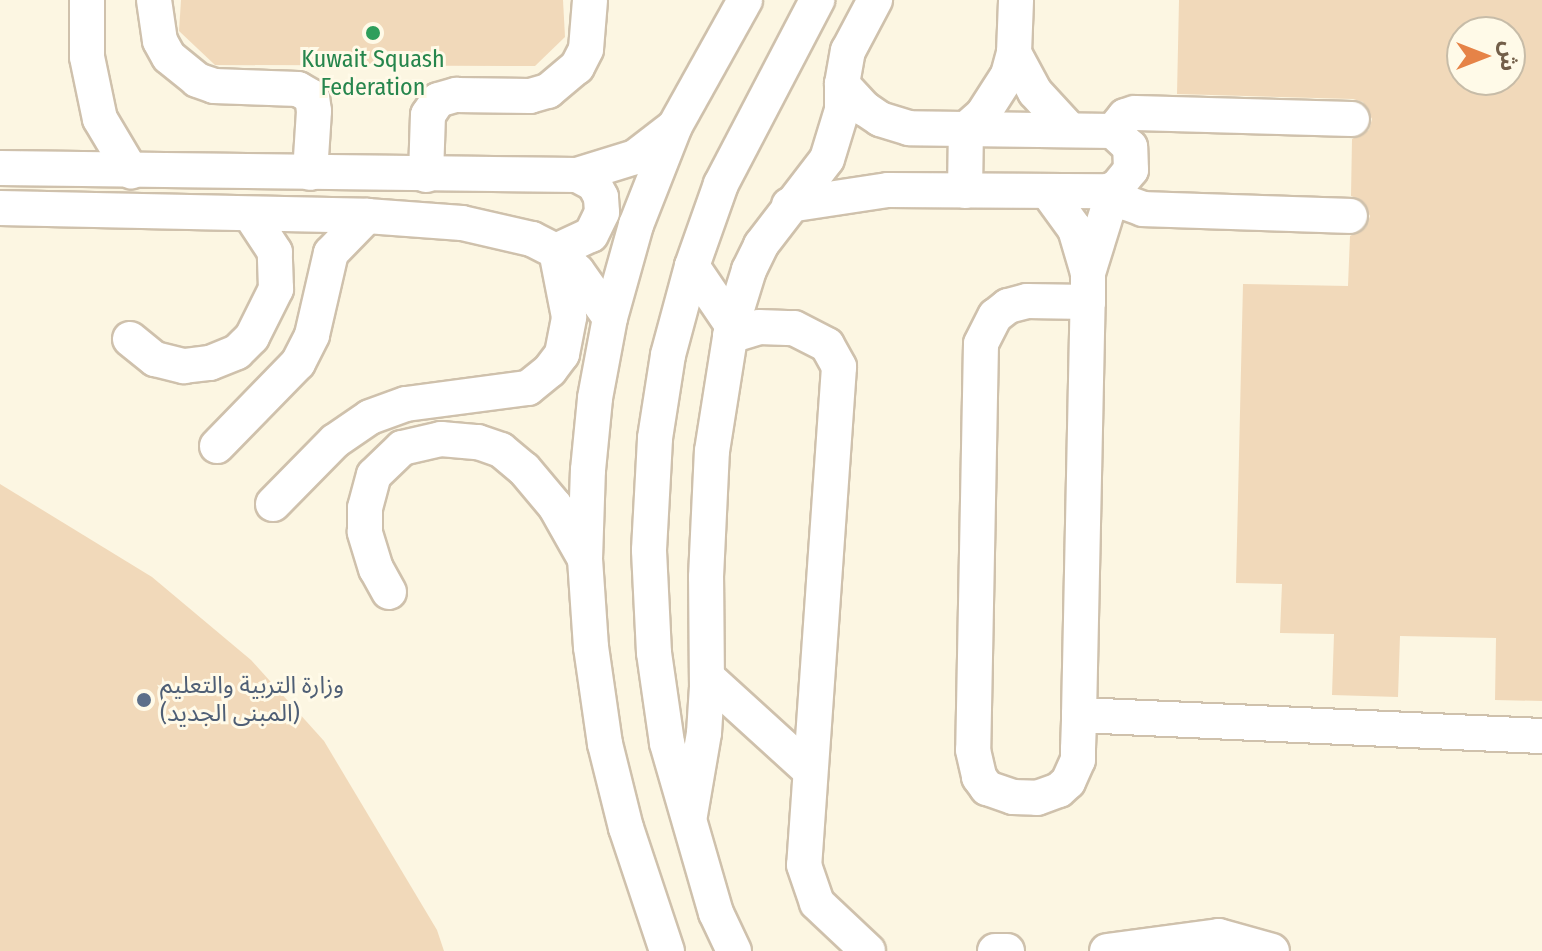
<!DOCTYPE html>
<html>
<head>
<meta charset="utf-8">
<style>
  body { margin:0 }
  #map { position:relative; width:1542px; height:951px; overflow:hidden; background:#fcf6e2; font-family:"Fira Sans Condensed","Noto Sans Arabic",sans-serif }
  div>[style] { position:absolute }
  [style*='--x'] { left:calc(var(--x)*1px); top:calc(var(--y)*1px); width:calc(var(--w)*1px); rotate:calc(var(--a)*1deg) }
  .building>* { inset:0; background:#f1d9ba }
  .roads { filter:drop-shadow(2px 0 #cfc1ac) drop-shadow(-2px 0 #cfc1ac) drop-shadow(0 2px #cfc1ac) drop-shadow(0 -2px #cfc1ac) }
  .minor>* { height:34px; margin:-17px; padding:0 17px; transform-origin:17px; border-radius:17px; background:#fff }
  .dots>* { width:22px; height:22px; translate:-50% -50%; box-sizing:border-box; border:4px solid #fffae8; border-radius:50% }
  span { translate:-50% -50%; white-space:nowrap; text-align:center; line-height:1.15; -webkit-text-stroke:6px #fffae8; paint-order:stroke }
  .leisure-label { font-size:24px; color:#27864d }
  .service-label { font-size:24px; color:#4e5e75 }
  .left { translate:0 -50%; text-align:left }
  .north { position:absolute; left:1446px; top:16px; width:80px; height:80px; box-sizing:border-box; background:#fffae8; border:2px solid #c7bca8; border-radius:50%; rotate:90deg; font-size:22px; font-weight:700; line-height:32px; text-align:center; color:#735f49 }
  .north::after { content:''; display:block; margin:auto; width:28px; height:36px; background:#e68347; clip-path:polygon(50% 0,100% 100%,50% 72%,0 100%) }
</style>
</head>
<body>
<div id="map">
  <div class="building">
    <i style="clip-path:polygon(181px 0,563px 0,565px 37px,535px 66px,215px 65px,179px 31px)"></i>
    <i style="clip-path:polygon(evenodd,1179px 0,1542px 0,1542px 701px,1495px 700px,1496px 638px,1400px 636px,1398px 697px,1332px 695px,1334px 634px,1280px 633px,1282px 584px,1236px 583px,1243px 284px,1348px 286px,1350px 236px,1366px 227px,1370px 216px,1361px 200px,1351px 196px,1352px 139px,1369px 130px,1372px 119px,1363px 102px,1353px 99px,1177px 94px,1179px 0,1462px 32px,1510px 32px,1510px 80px,1462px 80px,1462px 32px)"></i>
    <i style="clip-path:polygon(0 484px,152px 577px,251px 660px,324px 741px,437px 930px,444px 951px,0 951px)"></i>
  </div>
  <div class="roads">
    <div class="minor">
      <i style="--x:87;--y:0;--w:57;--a:90"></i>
      <i style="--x:87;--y:57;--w:63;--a:78.2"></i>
      <i style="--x:100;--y:119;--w:61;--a:59.2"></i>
      <i style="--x:154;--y:0;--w:41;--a:81.7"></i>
      <i style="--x:160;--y:41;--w:18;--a:61"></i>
      <i style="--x:169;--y:57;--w:36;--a:39"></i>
      <i style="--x:197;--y:80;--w:18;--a:19"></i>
      <i style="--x:214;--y:86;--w:84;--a:2"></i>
      <i style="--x:298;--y:89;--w:16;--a:30"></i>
      <i style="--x:312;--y:97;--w:14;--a:82"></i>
      <i style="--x:314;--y:111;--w:62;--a:93.7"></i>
      <i style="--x:1014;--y:53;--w:44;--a:61.7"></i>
      <i style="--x:1035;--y:92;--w:50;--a:47.4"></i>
      <i style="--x:1113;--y:131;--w:19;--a:-51"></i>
      <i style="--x:1125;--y:116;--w:10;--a:-17"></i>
      <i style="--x:1135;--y:113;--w:217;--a:1.6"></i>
      <i style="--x:0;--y:168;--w:577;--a:0.7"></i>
      <i style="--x:577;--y:175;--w:61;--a:-17.2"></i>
      <i style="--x:635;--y:157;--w:49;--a:-37.6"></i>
      <i style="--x:426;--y:175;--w:60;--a:-88.1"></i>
      <i style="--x:428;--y:115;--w:18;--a:-56"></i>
      <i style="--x:438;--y:100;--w:19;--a:-16"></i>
      <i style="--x:456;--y:95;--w:74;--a:0.8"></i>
      <i style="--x:530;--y:96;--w:19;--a:-16"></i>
      <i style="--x:548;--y:91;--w:38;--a:-40"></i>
      <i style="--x:577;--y:67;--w:20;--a:-63"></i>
      <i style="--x:586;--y:49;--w:49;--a:-85.3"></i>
      <i style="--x:1117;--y:187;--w:17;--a:65"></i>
      <i style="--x:1124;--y:202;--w:20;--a:20"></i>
      <i style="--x:1143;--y:209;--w:207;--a:1.9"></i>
      <i style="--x:965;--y:191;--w:62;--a:-89.1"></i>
      <i style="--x:966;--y:129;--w:23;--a:-41"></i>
      <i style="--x:983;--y:114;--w:46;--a:-57.3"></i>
      <i style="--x:1008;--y:75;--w:23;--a:-75"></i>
      <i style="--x:1014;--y:53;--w:53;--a:-87.8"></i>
      <i style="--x:1048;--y:192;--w:46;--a:53.9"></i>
      <i style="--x:1075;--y:229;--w:46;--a:73.5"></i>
      <i style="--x:789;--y:205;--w:100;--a:-8.6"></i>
      <i style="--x:888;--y:190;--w:220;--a:0.3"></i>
      <i style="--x:1108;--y:191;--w:10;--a:-24"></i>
      <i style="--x:1117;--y:187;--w:22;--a:-51"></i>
      <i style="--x:1131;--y:170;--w:23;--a:-92"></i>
      <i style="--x:1130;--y:147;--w:23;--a:-137"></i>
      <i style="--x:1113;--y:131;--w:204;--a:-179.2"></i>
      <i style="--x:909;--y:128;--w:30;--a:-163"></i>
      <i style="--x:880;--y:119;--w:18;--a:-146"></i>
      <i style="--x:865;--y:109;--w:34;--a:-133"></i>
      <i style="--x:0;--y:208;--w:367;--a:1.2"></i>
      <i style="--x:367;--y:216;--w:95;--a:4.2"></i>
      <i style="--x:462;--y:223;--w:72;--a:12.9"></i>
      <i style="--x:532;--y:239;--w:27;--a:27"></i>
      <i style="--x:556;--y:251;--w:29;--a:44"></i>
      <i style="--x:577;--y:271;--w:57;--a:54.9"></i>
      <i style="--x:692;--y:266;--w:71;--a:55.9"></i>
      <i style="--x:1088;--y:302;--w:61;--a:-179.1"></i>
      <i style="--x:1027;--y:301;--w:20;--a:165"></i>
      <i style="--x:1008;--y:306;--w:16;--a:142"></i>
      <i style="--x:995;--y:316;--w:31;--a:117"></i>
      <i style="--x:981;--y:344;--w:406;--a:91.1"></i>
      <i style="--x:973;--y:750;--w:28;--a:77"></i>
      <i style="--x:979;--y:777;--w:14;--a:54"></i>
      <i style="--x:987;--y:788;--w:28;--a:19"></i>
      <i style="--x:1013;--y:797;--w:24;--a:2"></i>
      <i style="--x:1037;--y:798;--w:23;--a:-20"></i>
      <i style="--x:1059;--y:790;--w:12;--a:-42"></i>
      <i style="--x:1068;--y:782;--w:24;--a:-66"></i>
      <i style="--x:1078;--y:760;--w:11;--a:-90"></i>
      <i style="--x:1078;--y:749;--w:34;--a:-88"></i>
      <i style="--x:1079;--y:715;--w:413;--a:-88.8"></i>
      <i style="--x:1088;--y:302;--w:29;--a:-90"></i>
      <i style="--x:1088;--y:273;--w:88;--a:-72.8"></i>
      <i style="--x:730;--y:336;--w:30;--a:-17"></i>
      <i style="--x:759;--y:327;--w:35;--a:2"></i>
      <i style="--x:794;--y:328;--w:37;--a:27"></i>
      <i style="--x:827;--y:345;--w:25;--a:61"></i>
      <i style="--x:839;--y:367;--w:499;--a:94"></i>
      <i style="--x:804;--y:865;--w:40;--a:71.1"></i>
      <i style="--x:817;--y:903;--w:70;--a:43.3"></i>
      <i style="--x:130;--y:339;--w:32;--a:39"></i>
      <i style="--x:155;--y:359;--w:30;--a:14"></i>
      <i style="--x:184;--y:366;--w:26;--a:-7"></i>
      <i style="--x:210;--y:363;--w:29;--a:-22"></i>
      <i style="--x:237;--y:352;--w:21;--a:-45"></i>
      <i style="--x:252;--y:337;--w:54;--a:-63.4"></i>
      <i style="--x:276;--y:289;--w:37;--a:-92"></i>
      <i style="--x:275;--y:252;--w:45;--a:-123.3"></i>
      <i style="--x:217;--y:446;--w:116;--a:-45.7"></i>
      <i style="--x:298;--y:363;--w:31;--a:-63"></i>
      <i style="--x:312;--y:335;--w:84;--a:-77"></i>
      <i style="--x:331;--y:253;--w:52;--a:-45.8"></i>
      <i style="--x:273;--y:504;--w:88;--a:-45.5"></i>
      <i style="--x:335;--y:441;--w:42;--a:-34.4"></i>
      <i style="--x:370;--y:417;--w:38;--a:-20"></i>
      <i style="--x:406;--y:404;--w:123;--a:-7.5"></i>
      <i style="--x:528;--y:388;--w:28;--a:-39"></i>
      <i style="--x:550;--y:370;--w:20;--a:-53"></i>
      <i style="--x:562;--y:354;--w:38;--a:-79"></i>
      <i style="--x:569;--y:317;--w:67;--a:-101.1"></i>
      <i style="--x:556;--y:251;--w:38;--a:-25"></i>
      <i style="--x:591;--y:235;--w:25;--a:-64"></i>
      <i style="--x:602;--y:212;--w:15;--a:-94"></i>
      <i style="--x:601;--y:197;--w:15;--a:-118"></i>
      <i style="--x:594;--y:184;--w:19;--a:-152"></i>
      <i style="--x:389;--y:592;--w:26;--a:-119"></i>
      <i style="--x:376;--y:569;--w:39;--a:-107"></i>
      <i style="--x:365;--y:532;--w:24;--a:-90"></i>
      <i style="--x:365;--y:508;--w:34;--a:-75"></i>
      <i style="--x:374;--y:475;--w:39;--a:-44"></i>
      <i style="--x:402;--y:448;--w:40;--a:-13"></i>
      <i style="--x:441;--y:439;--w:37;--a:5"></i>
      <i style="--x:478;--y:442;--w:24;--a:19"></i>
      <i style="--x:501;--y:450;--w:30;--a:40"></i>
      <i style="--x:524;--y:469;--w:48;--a:50"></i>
      <i style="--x:555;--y:506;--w:61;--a:60.5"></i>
      <i style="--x:707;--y:677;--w:137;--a:42.3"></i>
      <i style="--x:1079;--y:715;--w:463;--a:2.6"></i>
      <i style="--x:690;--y:815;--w:83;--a:-80.3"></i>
      <i style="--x:704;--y:733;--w:46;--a:-86.3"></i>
      <i style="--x:707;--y:687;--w:110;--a:-90.5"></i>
      <i style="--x:706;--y:577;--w:126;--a:-87.3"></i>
      <i style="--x:712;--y:451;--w:128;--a:-81"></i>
      <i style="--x:732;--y:325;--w:58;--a:-72.8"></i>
      <i style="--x:749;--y:270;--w:28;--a:-64"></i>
      <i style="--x:761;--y:245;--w:108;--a:-52.5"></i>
      <i style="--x:827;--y:159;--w:51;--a:-73"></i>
      <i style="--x:842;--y:110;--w:26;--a:-90"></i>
      <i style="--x:842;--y:84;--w:34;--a:-80"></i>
      <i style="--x:848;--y:51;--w:58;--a:-62.1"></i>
      <i style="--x:667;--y:951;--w:130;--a:-108.4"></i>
      <i style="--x:626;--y:828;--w:87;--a:-104"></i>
      <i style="--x:605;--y:744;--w:98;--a:-98.2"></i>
      <i style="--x:591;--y:647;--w:88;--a:-93.9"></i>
      <i style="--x:585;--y:559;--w:89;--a:-88.1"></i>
      <i style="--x:588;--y:470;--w:72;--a:-84.4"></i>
      <i style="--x:595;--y:398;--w:81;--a:-79.4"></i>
      <i style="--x:610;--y:318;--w:97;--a:-74.4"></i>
      <i style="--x:636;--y:225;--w:106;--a:-68.5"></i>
      <i style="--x:675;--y:126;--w:144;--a:-60.9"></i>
      <i style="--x:734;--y:951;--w:42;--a:-115.3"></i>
      <i style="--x:716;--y:913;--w:177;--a:-106.1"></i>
      <i style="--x:667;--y:743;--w:91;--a:-98.2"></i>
      <i style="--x:654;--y:653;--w:103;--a:-92.8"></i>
      <i style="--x:649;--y:550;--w:112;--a:-86.9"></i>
      <i style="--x:655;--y:438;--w:84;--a:-81.1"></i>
      <i style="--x:668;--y:355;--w:92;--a:-74.9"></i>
      <i style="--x:692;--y:266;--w:87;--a:-70.5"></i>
      <i style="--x:721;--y:184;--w:208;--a:-62.4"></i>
      <i style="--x:995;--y:951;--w:12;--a:0"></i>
      <i style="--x:1107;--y:951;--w:113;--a:-7.6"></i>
      <i style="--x:1219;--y:936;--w:55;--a:15.8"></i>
    </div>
  </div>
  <div class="dots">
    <i style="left:373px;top:33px;background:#2e9e5b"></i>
    <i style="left:144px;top:700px;background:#5c6f8a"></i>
  </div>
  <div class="leisure-label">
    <span style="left:373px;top:74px">Kuwait Squash<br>Federation</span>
  </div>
  <div class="service-label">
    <span class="left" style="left:160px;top:700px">وزارة التربية والتعليم<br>(المبنى الجديد)</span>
  </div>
  <div class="north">ش</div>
</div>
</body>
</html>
